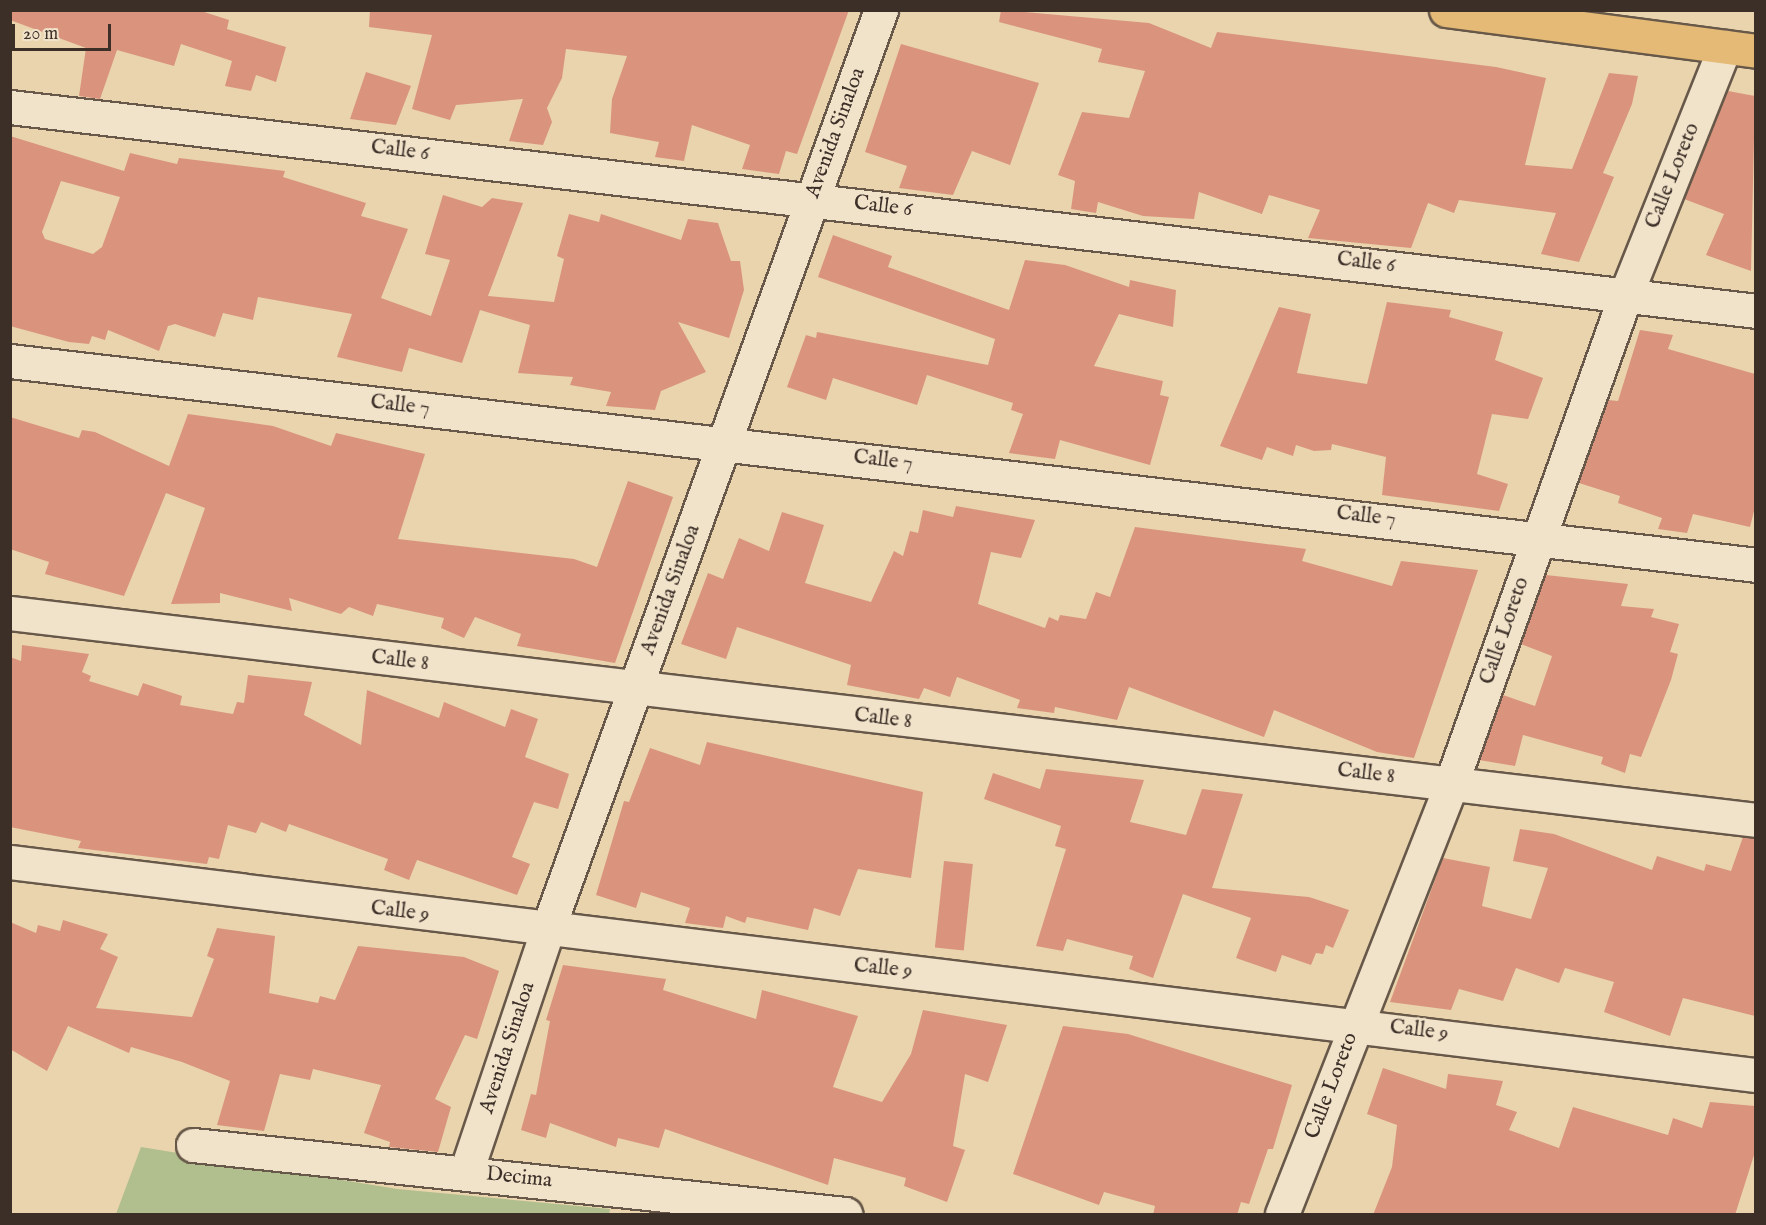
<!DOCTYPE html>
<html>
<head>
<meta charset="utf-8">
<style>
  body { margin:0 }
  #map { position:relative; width:1766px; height:1225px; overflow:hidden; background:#e9d4ad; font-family:"IM FELL English",serif }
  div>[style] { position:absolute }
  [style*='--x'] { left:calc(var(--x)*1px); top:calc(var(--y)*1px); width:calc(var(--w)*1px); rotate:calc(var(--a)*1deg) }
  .green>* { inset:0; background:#b1be8e }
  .building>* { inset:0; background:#da947e; transform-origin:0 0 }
  .roads { filter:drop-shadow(2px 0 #675849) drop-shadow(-2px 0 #675849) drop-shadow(0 2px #675849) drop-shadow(0 -2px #675849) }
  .minor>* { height:33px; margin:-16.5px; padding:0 16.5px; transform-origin:16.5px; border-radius:16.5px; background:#f1e3ca }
  .major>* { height:33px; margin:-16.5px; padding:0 16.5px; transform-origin:16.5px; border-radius:16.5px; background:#e4ba76 }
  span { translate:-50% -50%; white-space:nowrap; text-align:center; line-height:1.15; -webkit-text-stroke:5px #f1e3ca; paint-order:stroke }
  .street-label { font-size:21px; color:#3c2f28 }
  .frame { position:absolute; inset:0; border:12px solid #3c2f28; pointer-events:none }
  .scale { position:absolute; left:12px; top:24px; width:99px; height:27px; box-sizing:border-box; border:3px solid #3c2f28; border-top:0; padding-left:8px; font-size:18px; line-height:21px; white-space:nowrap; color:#3c2f28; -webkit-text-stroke:4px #f1e3ca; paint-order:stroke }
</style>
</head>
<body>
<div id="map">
  <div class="green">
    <i style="clip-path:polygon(141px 1147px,397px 1189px,610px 1209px,609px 1214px,116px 1214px)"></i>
  </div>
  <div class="building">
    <i style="clip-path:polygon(10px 10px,198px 10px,229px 20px,227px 29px,286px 47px,276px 82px,256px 75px,251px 91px,225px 86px,232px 61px,181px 44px,174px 66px,117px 50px,100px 99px,79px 96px,86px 48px,10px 20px)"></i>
    <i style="clip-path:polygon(370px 10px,849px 10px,797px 154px,786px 151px,779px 174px,742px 169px,750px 145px,692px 125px,684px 161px,655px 157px,659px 142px,610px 133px,612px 99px,627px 56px,566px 49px,562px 78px,547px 108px,552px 122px,543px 145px,509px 141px,523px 99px,456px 105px,450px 120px,412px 109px,432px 35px,369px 27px)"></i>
    <i style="clip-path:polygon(1001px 10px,1149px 23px,1211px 48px,1217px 32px,1496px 67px,1546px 78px,1525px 165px,1572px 169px,1609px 73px,1638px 76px,1632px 104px,1603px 173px,1614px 177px,1579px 262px,1541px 254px,1556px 213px,1459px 200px,1454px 213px,1428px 203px,1411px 248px,1308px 238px,1320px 210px,1269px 195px,1262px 214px,1199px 192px,1194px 219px,1143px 216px,1098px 202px,1096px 213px,1071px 209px,1075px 181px,1058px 175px,1082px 112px,1129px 118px,1145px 71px,1098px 62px,1102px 49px,999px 22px)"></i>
    <i style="clip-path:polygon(901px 44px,1039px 83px,1010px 165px,972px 151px,953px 195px,899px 188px,907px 166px,865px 152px)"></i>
    <i style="clip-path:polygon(366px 72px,411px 86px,396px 125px,350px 119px)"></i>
    <i style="clip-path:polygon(1728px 91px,1755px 96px,1751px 271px,1706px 255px,1724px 214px,1684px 199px)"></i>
    <i style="clip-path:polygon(evenodd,10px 136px,124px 171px,130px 153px,177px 164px,179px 158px,285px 171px,283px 177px,366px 203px,361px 216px,408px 229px,381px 298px,431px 316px,450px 260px,425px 254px,443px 195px,482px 207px,492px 198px,523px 203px,488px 296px,554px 302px,564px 259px,557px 256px,569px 214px,599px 222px,601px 214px,681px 240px,688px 219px,718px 223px,731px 261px,740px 261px,744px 290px,729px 338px,678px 322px,706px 372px,661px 391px,655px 410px,606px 406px,611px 392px,570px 385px,573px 377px,518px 373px,530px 325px,480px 310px,462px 363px,409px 348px,402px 372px,337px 357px,352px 314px,258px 297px,253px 320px,223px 313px,215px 337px,175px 324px,168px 326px,159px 351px,108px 330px,105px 340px,92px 336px,89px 344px,69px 342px,10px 326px,10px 136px,61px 181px,120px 197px,102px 247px,93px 254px,45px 239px,42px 232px,61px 181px)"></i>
    <i style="clip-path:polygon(833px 235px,892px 256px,888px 267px,1009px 310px,1025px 260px,1065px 265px,1129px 287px,1130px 280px,1176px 290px,1173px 327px,1119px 314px,1094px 366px,1163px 381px,1160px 395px,1169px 397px,1150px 465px,1060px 440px,1055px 459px,1009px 453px,1023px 414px,1011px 410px,1013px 403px,927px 375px,917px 405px,833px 378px,826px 400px,787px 387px,806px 335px,816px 338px,817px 332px,988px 365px,995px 339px,818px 277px)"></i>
    <i style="clip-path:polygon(1387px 302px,1451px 310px,1449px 317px,1503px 332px,1495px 360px,1543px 378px,1528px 419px,1492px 414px,1477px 474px,1508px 484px,1499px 511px,1382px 495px,1386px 457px,1332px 444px,1331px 450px,1314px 451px,1296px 445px,1293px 456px,1267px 447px,1262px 460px,1220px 446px,1279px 307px,1311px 314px,1297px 373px,1367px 384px)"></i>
    <i style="clip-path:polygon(1640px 330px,1673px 335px,1668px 349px,1755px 374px,1755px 507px,1750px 527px,1693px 514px,1687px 533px,1658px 529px,1662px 518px,1618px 503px,1620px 496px,1579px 483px,1608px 400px,1618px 401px)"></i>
    <i style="clip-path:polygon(188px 414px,273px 426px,331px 446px,336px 433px,425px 454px,398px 539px,574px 559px,597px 567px,628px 481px,673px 497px,615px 663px,517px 646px,521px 634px,475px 617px,464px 638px,441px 628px,444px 618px,377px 604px,373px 616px,349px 607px,341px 614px,289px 598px,292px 611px,220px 593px,220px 603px,171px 604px,205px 508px,166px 493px,124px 596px,45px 574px,49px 562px,10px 549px,10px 417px,79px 438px,82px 430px,95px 432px,169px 466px)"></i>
    <i style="clip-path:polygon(956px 506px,1035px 520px,1021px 558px,991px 552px,978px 604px,1045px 628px,1049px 617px,1058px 621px,1060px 615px,1086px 619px,1096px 592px,1110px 597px,1135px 527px,1306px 549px,1302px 561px,1392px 586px,1401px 561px,1478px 570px,1414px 758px,1377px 752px,1274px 710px,1264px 737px,1129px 687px,1117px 720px,1055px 707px,1054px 713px,1017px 708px,1020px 700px,957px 677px,950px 697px,924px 688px,919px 699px,847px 685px,851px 665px,737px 627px,726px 659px,681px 644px,708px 573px,723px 579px,739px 538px,769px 551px,782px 512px,824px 525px,805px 583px,871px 602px,894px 551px,903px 556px,910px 531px,918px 533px,923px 510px,953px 517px)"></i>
    <i style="clip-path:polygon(1546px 575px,1628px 584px,1621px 606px,1654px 609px,1651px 617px,1679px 624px,1670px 652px,1678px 654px,1671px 680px,1641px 757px,1630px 754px,1625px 773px,1601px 764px,1603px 757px,1523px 735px,1515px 766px,1479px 760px,1503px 695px,1535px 706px,1552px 656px,1521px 644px)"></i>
    <i style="clip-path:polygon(22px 645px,89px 654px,82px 672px,91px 676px,89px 681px,138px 696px,143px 683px,182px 696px,180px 705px,233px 714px,237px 702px,244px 703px,248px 675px,312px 682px,304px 715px,361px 745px,367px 690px,439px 718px,444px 702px,505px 727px,511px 709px,538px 719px,525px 757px,569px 774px,558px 809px,534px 802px,512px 857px,530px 864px,517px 895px,417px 860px,409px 880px,384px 870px,388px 859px,289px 824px,286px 832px,261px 822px,256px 833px,228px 825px,219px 859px,209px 857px,207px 864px,78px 848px,81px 841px,10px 827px,10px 657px,21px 661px)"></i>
    <i style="clip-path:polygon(707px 742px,923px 792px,911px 878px,858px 869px,840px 916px,814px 908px,808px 930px,747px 917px,745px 923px,726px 916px,723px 928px,685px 923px,690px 908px,641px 892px,636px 908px,596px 895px,624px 801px,629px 802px,650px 748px,700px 765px)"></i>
    <i style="clip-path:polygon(1046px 769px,1144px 780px,1130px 822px,1186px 835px,1202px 789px,1243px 794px,1212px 888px,1309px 897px,1349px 910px,1333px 948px,1326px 945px,1323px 954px,1316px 953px,1311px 965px,1282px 955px,1276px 972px,1236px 958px,1251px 918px,1183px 894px,1153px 978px,1129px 969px,1133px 956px,1067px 939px,1063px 951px,1036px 946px,1066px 849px,1055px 846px,1061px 826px,984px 799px,993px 773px,1040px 789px)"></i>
    <i style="clip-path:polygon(1520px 829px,1554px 834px,1652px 870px,1657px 856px,1704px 871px,1706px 864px,1731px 871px,1743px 837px,1755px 838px,1755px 1016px,1683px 998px,1670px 1036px,1604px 1012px,1614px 982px,1565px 968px,1559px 983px,1516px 968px,1503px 1001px,1459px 989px,1451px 1010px,1390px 1002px,1443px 858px,1490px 867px,1482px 906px,1531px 919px,1548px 868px,1513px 861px)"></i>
    <i style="left:944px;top:861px;width:29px;height:87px;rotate:6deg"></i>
    <i style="clip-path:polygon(63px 920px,108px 934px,100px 949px,118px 957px,96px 1008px,192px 1017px,214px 959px,207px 956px,217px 928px,275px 936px,269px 993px,318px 1003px,320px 996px,335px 1000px,358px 946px,464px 957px,499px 971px,477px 1039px,465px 1035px,435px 1099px,451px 1107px,438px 1152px,389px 1147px,390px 1142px,364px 1133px,381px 1085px,313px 1069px,310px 1080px,280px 1074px,264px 1131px,217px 1125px,230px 1081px,182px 1062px,131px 1047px,129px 1053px,68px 1026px,47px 1071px,10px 1049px,10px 922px,36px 933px,38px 925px,60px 931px)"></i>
    <i style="clip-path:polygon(563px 965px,666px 979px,663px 990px,756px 1019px,762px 990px,858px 1016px,833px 1087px,882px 1102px,911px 1054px,923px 1010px,1007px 1025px,988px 1082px,965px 1074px,953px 1146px,965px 1150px,947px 1202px,904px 1186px,906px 1178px,834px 1158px,828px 1185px,665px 1129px,659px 1148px,618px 1138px,616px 1147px,550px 1123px,546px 1138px,521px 1130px,531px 1094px,536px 1095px,550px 1021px,546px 1020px)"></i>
    <i style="clip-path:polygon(1063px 1026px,1128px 1034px,1292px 1085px,1273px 1149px,1268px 1149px,1249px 1204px,1241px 1202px,1237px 1215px,1153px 1215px,1155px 1206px,1104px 1192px,1099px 1205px,1013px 1174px)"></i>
    <i style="clip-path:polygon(1383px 1068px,1446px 1089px,1448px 1074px,1503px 1081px,1496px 1105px,1517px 1112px,1509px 1130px,1559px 1148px,1573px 1107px,1668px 1135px,1673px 1118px,1702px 1128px,1710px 1102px,1755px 1106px,1755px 1152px,1735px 1215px,1373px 1215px,1392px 1167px,1397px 1125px,1367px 1114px)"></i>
  </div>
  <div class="roads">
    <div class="minor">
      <i style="--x:10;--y:107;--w:1758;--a:6.66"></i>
      <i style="--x:10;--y:361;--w:1758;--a:6.66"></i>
      <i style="--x:10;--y:613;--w:1758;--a:6.76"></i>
      <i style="--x:10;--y:862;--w:1759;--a:6.96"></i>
      <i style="--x:193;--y:1145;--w:656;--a:6.04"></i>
      <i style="--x:466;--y:1172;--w:254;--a:-71.4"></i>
      <i style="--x:547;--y:931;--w:980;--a:-70.07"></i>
      <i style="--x:1282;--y:1214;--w:462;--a:-68.5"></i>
      <i style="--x:1451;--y:784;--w:520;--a:-70.35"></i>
      <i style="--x:1626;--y:294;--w:266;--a:-68.2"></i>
    </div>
    <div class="major">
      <i style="--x:1446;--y:10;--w:313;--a:7.5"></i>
    </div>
  </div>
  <div class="street-label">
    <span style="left:836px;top:133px;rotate:-70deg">Avenida Sinaloa</span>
    <span style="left:400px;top:151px;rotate:7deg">Calle 6</span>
    <span style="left:1673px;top:176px;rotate:-68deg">Calle Loreto</span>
    <span style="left:883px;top:207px;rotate:7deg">Calle 6</span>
    <span style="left:1366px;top:263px;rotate:7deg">Calle 6</span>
    <span style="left:400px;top:406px;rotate:7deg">Calle 7</span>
    <span style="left:883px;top:461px;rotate:7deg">Calle 7</span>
    <span style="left:1366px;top:517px;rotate:7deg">Calle 7</span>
    <span style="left:671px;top:590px;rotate:-70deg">Avenida Sinaloa</span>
    <span style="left:1505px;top:631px;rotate:-71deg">Calle Loreto</span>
    <span style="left:400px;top:661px;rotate:7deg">Calle 8</span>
    <span style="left:883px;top:719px;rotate:7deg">Calle 8</span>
    <span style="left:1366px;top:774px;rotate:7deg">Calle 8</span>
    <span style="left:400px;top:912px;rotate:7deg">Calle 9</span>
    <span style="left:883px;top:969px;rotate:6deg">Calle 9</span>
    <span style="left:1419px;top:1031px;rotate:7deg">Calle 9</span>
    <span style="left:508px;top:1048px;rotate:-72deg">Avenida Sinaloa</span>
    <span style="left:1332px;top:1086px;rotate:-69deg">Calle Loreto</span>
    <span style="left:519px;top:1178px;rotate:6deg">Decima</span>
  </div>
  <div class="frame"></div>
  <div class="scale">20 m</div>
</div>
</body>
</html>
